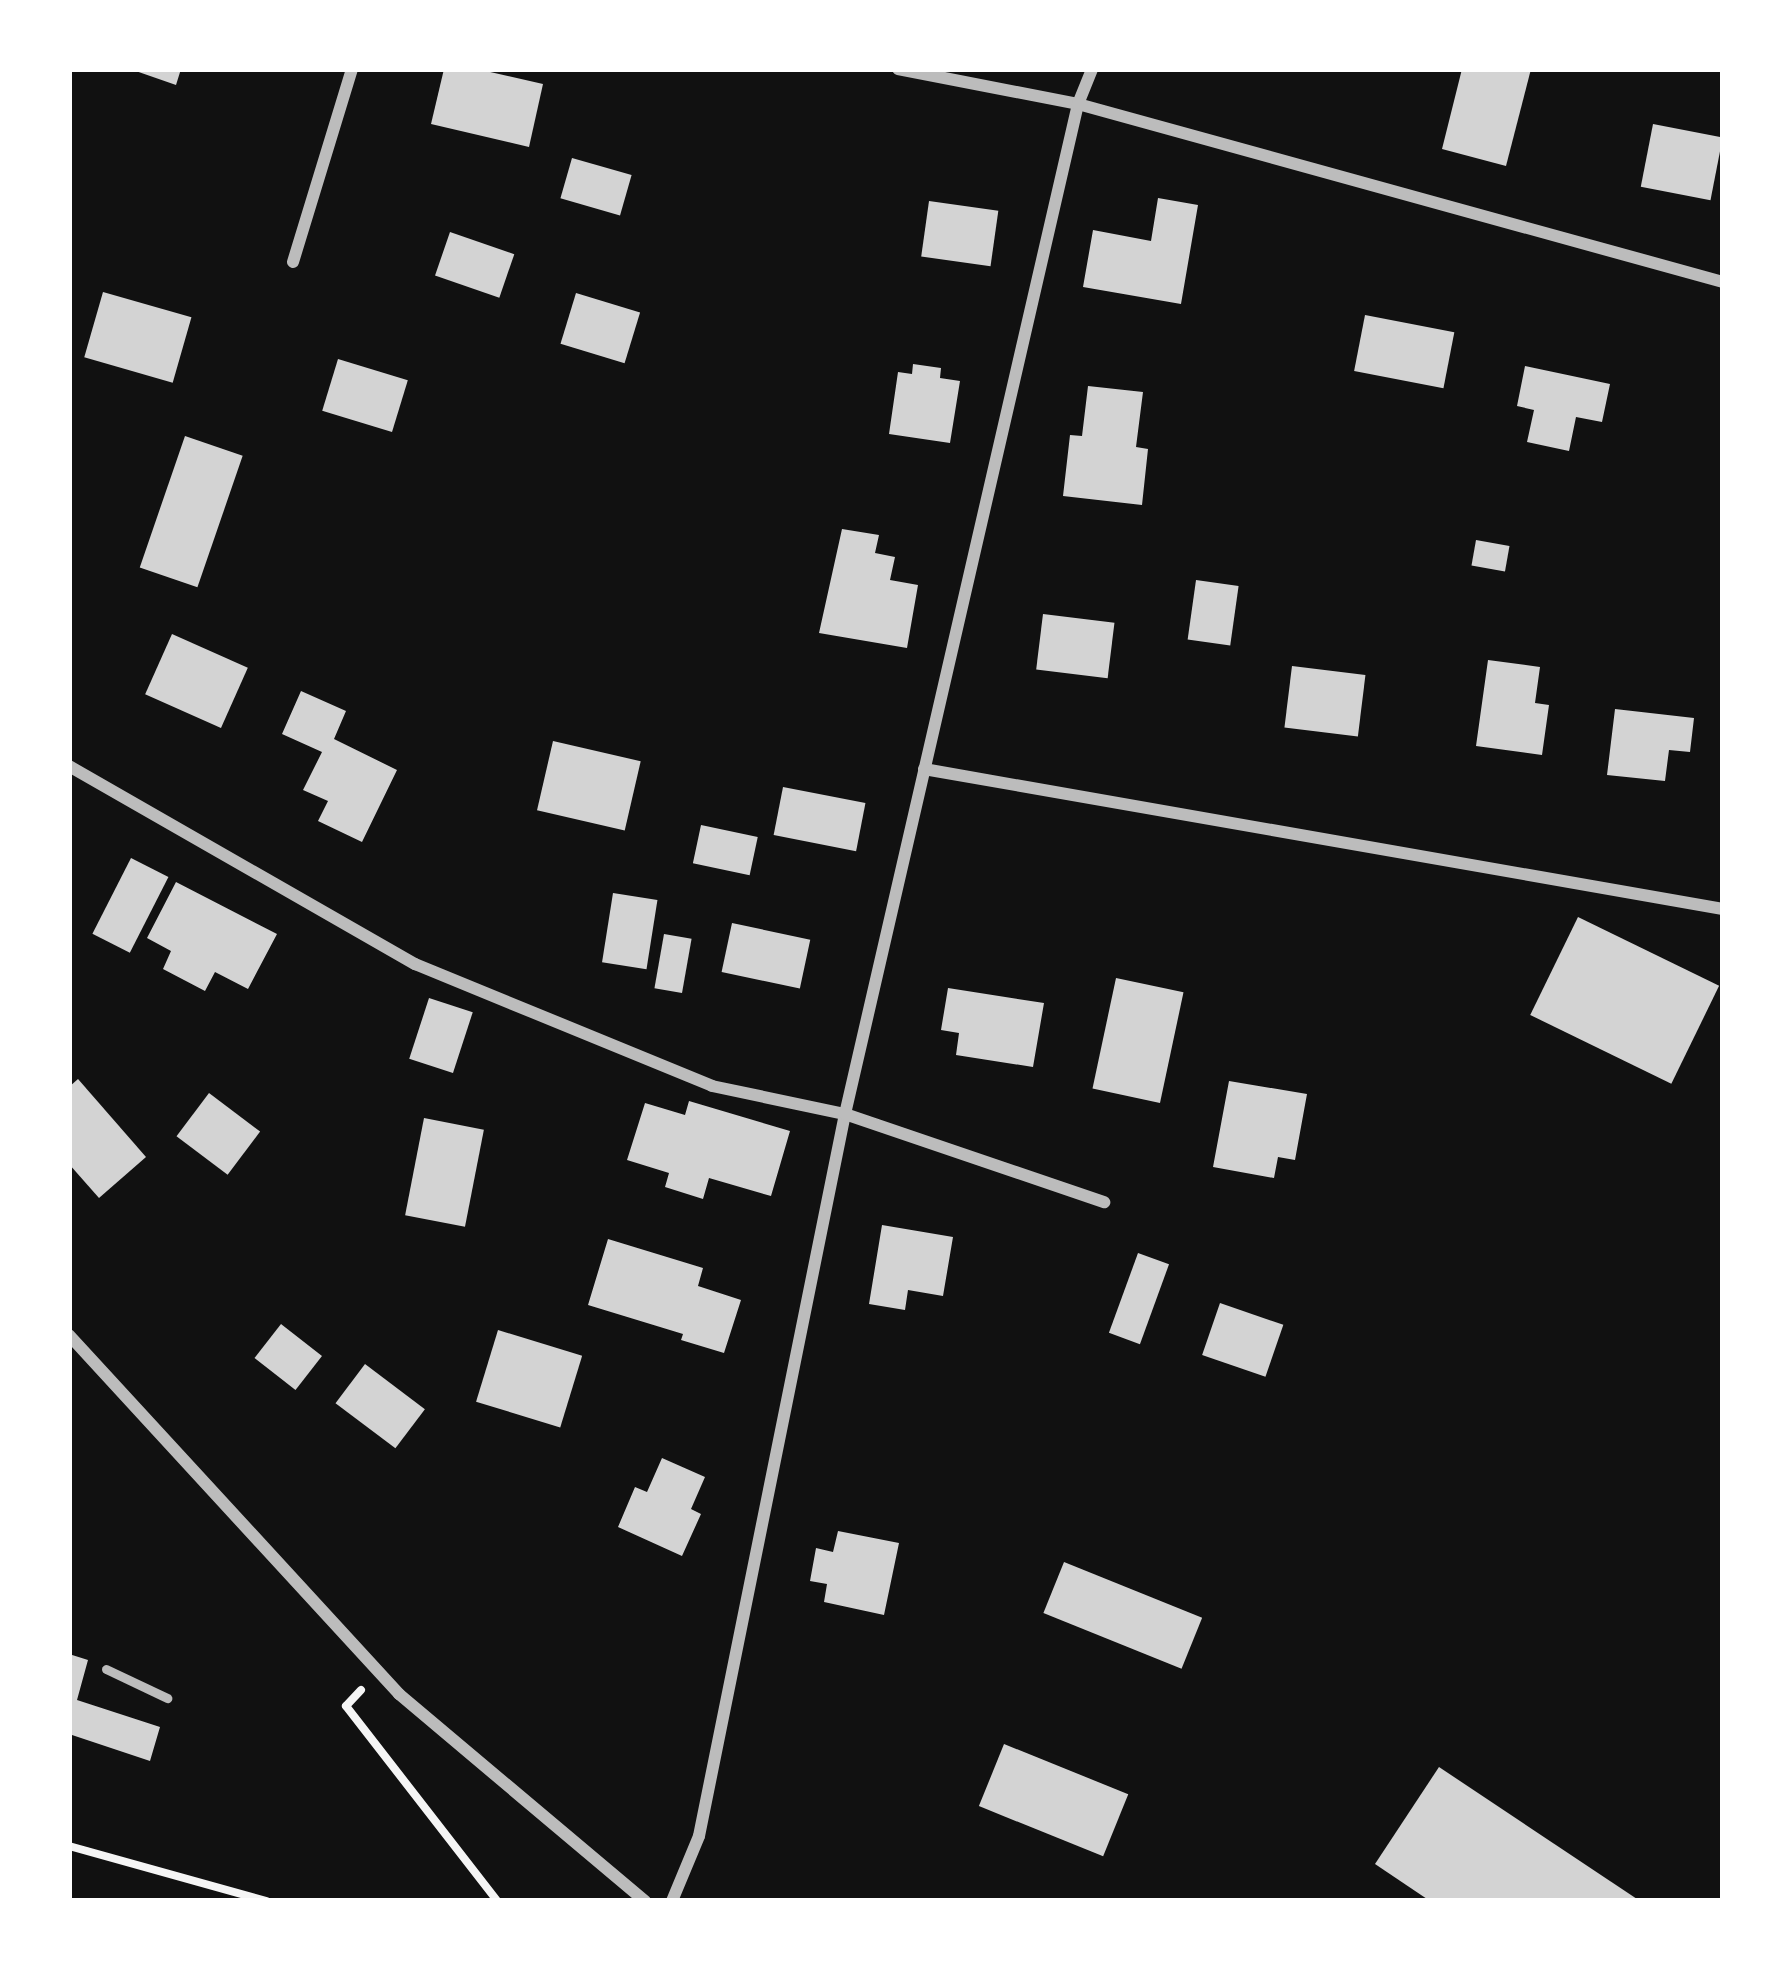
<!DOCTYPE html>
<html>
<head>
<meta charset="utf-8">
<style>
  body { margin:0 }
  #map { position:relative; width:1792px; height:1970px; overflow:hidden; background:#111; font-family:"DM Sans",sans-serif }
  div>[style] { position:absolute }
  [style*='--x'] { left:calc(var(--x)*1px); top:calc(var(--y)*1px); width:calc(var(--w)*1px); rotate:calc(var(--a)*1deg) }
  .building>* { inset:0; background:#d3d3d3; transform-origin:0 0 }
  .path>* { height:8px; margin:-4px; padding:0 4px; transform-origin:4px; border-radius:4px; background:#f5f5f5 }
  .service>* { height:9px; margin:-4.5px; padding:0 4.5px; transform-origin:4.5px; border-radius:4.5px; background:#bcbcbc }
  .minor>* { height:12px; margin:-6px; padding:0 6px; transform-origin:6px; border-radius:6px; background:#bcbcbc }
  span { translate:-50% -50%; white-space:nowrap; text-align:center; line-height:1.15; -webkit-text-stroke:12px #fff; paint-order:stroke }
  .frame { position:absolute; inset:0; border:72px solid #fff; pointer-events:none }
</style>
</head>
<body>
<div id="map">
  <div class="building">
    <i style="clip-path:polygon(130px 69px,181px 69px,176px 85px)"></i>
    <i style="clip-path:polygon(444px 69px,477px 69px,543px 84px,529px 147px,431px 124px)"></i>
    <i style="clip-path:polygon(1462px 69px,1531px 69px,1506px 166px,1442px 149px)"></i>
    <i style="left:1653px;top:124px;width:71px;height:64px;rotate:11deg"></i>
    <i style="left:572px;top:158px;width:62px;height:42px;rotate:16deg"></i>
    <i style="clip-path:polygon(1158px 198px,1198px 205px,1181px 304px,1083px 287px,1093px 230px,1151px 241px)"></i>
    <i style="left:929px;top:201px;width:70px;height:56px;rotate:8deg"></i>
    <i style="left:450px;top:232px;width:68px;height:46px;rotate:19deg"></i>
    <i style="left:103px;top:292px;width:92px;height:68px;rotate:16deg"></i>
    <i style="left:576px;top:293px;width:67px;height:53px;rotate:17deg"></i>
    <i style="left:1365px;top:315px;width:91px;height:57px;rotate:11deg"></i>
    <i style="left:338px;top:359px;width:73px;height:54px;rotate:17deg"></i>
    <i style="clip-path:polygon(913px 364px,941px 368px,940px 378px,960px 381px,950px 443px,889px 434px,898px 372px,912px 374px)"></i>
    <i style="clip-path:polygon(1525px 366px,1610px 384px,1602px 422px,1576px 417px,1569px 451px,1527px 442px,1534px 410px,1517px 406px)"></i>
    <i style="clip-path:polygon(1088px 386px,1143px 392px,1136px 447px,1148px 449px,1142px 505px,1063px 496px,1070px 435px,1082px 436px)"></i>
    <i style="left:185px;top:436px;width:61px;height:139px;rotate:19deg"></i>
    <i style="clip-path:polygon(842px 529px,879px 535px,875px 553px,895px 557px,890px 580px,918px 585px,907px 648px,819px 633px)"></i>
    <i style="left:1476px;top:540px;width:34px;height:26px;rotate:10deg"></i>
    <i style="left:1196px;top:580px;width:43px;height:60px;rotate:8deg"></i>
    <i style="left:1043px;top:614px;width:72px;height:56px;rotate:7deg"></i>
    <i style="left:172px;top:634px;width:83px;height:66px;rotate:24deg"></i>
    <i style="clip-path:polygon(1488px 660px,1540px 667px,1535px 703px,1549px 705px,1542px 755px,1476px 746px)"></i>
    <i style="left:1292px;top:666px;width:74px;height:62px;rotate:7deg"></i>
    <i style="clip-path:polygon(301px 691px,346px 711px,334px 739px,397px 770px,362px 842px,318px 821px,328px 801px,303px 790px,322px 752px,282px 734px)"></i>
    <i style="clip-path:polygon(1615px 709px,1694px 718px,1690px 752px,1669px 750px,1665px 781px,1607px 775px)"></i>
    <i style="left:553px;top:741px;width:90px;height:71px;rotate:13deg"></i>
    <i style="left:783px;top:787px;width:84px;height:49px;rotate:11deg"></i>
    <i style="left:701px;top:825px;width:58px;height:39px;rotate:12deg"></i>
    <i style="left:131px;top:858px;width:42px;height:85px;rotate:27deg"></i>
    <i style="clip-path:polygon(176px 882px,277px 934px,248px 989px,215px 972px,205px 991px,163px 969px,171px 951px,147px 938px)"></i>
    <i style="left:613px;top:893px;width:45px;height:70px;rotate:9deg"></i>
    <i style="left:1578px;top:917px;width:157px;height:109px;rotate:26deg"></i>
    <i style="left:732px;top:923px;width:80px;height:50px;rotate:12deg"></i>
    <i style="left:664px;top:934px;width:28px;height:55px;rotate:10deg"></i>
    <i style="left:1116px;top:978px;width:69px;height:113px;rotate:12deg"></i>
    <i style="clip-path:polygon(948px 988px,1044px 1003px,1033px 1067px,956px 1055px,959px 1033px,941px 1030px)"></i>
    <i style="left:429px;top:998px;width:46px;height:64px;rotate:18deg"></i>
    <i style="clip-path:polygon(78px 1079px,146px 1157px,99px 1198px,69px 1164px,69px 1087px)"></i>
    <i style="clip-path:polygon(1229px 1081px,1307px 1094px,1295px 1160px,1278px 1157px,1274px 1178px,1213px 1167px)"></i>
    <i style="left:209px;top:1093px;width:64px;height:54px;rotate:37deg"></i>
    <i style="clip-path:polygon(689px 1101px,790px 1131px,771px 1196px,709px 1178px,703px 1199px,665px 1187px,669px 1173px,627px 1160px,645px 1103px,685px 1115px)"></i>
    <i style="left:424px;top:1118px;width:61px;height:99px;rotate:11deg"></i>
    <i style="clip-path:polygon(882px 1225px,953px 1237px,943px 1296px,908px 1290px,905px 1310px,869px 1304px)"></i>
    <i style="clip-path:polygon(608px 1239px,703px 1268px,698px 1286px,741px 1300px,724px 1353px,681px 1340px,683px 1334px,588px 1305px)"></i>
    <i style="left:1138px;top:1253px;width:33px;height:85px;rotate:20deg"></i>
    <i style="left:1220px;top:1303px;width:67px;height:55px;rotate:19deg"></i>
    <i style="left:281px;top:1324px;width:52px;height:43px;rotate:38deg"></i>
    <i style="left:498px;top:1330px;width:88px;height:75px;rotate:17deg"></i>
    <i style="left:365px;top:1364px;width:75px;height:49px;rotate:37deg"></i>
    <i style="clip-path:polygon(662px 1458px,705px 1477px,691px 1509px,701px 1514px,682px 1556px,618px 1527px,635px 1487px,647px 1492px)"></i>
    <i style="clip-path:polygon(838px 1531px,899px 1543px,884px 1615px,824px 1602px,827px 1584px,810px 1581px,816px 1548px,833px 1552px)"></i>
    <i style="left:1064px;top:1562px;width:149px;height:55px;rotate:22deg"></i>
    <i style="clip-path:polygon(69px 1654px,88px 1660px,77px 1700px,160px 1727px,150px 1761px,69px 1734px)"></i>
    <i style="left:1004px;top:1744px;width:134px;height:67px;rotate:22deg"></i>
    <i style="clip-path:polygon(1439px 1767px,1640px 1901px,1430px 1901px,1375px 1864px)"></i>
  </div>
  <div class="path">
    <i style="--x:361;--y:1690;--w:22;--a:133"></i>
    <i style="--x:346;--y:1706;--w:247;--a:52.2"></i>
    <i style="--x:69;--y:1846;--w:205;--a:15.6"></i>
  </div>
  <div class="service">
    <i style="--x:106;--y:1669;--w:68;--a:25.4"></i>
  </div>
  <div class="minor">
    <i style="--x:898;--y:69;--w:183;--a:11"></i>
    <i style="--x:1078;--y:104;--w:669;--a:15.43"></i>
    <i style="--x:293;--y:262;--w:202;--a:-73"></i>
    <i style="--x:69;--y:766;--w:399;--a:29.8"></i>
    <i style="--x:415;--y:964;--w:321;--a:22.3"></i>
    <i style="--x:712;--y:1086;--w:136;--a:11.9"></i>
    <i style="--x:845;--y:1114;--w:274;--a:18.8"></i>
    <i style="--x:924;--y:769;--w:811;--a:9.94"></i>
    <i style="--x:69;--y:1335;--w:488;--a:47.4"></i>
    <i style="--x:399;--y:1694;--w:322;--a:40.1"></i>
    <i style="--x:672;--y:1901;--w:70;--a:-67.4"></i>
    <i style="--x:699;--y:1836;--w:737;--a:-78.57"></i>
    <i style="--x:845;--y:1114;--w:1037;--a:-77.01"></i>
    <i style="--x:1078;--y:104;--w:38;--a:-68"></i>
  </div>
  <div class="frame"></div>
</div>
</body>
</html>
